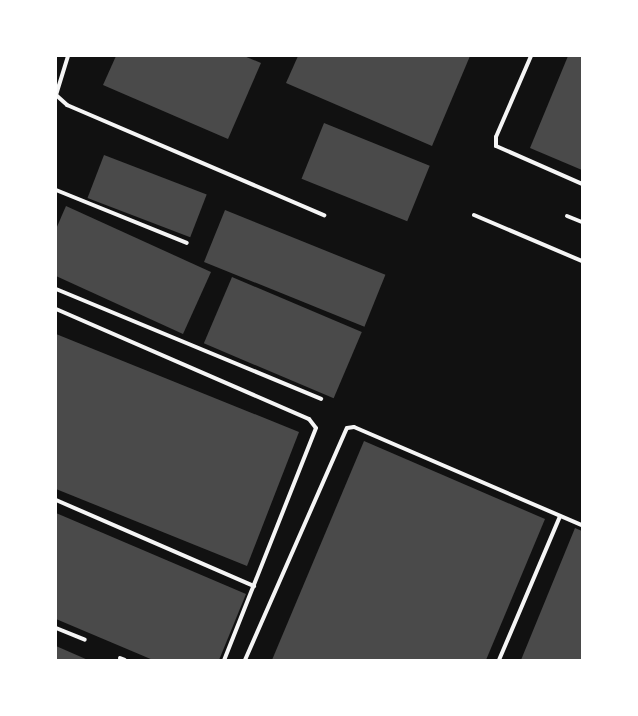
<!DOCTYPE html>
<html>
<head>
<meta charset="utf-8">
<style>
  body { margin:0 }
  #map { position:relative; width:638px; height:716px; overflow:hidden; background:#111; font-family:"DejaVu Sans",sans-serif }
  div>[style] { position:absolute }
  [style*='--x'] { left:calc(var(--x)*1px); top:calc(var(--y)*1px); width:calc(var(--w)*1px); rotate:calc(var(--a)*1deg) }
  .building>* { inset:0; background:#4a4a4a; transform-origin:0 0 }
  .service>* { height:4px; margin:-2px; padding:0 2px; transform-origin:2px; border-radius:2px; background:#f5f5f5 }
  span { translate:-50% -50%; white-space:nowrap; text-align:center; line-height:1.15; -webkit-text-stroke:6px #fff; paint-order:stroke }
  .frame { position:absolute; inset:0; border:57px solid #fff; pointer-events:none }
</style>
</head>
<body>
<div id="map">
  <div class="building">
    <i style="clip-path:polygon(116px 56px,244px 56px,261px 63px,228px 139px,103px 85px)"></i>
    <i style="clip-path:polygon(298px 56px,470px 56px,432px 146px,286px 83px)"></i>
    <i style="clip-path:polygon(568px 56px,582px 56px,582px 170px,530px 148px)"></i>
    <i style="left:324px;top:123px;width:114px;height:60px;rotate:22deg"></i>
    <i style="left:104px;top:155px;width:110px;height:46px;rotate:21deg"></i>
    <i style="clip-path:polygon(66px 206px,211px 272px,183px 334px,56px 276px,56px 229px)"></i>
    <i style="left:225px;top:210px;width:173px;height:56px;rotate:22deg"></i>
    <i style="left:232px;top:277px;width:141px;height:72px;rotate:23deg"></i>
    <i style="clip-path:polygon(56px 334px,299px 432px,247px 566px,56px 489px)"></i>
    <i style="clip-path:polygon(364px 441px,545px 519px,486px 660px,272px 660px)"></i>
    <i style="clip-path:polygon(56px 513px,246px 594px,219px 660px,153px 660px,56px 619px)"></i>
    <i style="clip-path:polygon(575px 528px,582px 531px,582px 660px,521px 660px)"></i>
    <i style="clip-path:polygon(56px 646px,88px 660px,56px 660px)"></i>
  </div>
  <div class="service">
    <i style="--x:68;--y:56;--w:41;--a:107.1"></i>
    <i style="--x:56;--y:95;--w:15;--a:42"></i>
    <i style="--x:67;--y:105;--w:280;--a:23.2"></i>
    <i style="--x:531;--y:56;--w:88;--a:113.4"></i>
    <i style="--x:496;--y:137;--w:9;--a:90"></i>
    <i style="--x:496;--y:146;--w:94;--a:23.8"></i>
    <i style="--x:56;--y:190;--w:141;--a:22"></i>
    <i style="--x:474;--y:215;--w:117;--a:23.1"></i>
    <i style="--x:567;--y:216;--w:16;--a:22"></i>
    <i style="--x:56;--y:289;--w:287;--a:22.5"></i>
    <i style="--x:56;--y:309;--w:276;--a:23.5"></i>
    <i style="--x:309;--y:419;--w:11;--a:52"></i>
    <i style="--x:316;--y:428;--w:250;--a:111.6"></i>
    <i style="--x:56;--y:500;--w:216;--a:23.5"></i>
    <i style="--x:56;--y:628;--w:31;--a:22"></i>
    <i style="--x:120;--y:658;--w:5;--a:22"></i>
    <i style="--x:245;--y:660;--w:253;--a:-66.3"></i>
    <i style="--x:347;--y:428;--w:7;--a:-8"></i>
    <i style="--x:354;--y:427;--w:248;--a:23.3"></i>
    <i style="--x:499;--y:660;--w:156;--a:-67"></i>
  </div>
  <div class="frame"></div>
</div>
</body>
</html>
